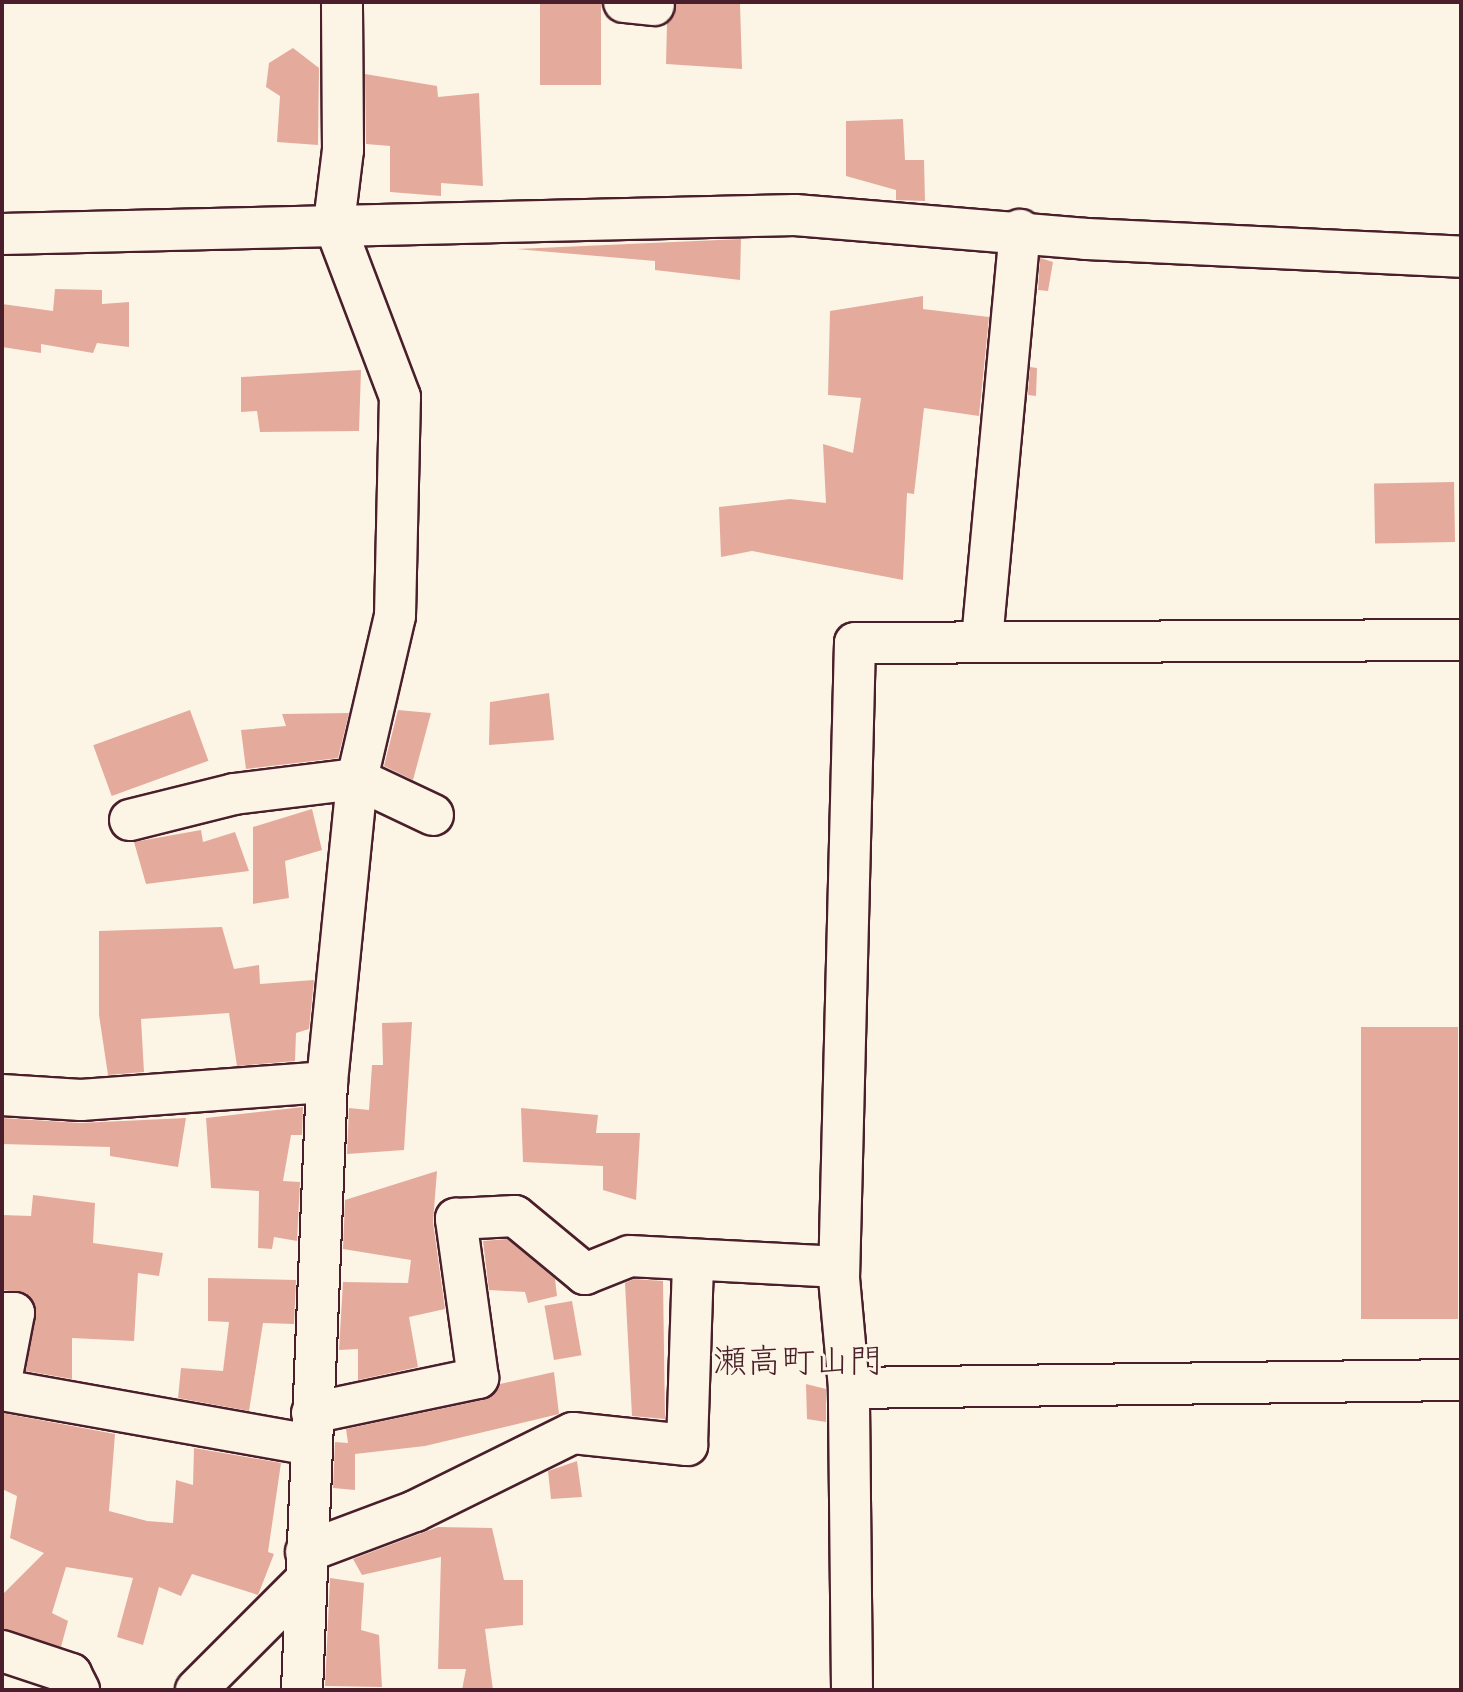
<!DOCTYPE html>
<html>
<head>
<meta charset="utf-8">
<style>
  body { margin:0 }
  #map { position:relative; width:1463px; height:1692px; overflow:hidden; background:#fcf5e5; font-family:"Patrick Hand","Klee One",sans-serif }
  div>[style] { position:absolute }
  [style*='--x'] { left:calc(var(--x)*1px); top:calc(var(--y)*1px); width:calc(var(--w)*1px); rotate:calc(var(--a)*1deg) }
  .building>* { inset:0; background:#e4ab9d; transform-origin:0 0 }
  .roads { filter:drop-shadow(2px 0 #4a1f2b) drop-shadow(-2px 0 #4a1f2b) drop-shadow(0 2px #4a1f2b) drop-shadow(0 -2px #4a1f2b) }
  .minor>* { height:40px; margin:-20px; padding:0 20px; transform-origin:20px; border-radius:20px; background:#fcf5e5 }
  span { translate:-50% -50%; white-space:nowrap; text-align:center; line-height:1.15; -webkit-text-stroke:6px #fcf5e5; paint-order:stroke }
  .quarter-label { font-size:34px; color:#4a1f2b }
  .frame { position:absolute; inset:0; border:4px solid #4a1f2b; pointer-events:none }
</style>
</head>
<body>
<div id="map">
  <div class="building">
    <i style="left:540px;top:2px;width:61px;height:83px"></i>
    <i style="clip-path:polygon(676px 2px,740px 4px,742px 69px,666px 64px,667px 23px)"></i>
    <i style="clip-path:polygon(293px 48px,319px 68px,318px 145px,277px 142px,280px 96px,266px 87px,269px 63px)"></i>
    <i style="clip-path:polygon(365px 74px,437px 86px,438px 97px,479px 93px,483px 186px,441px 183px,441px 196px,390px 192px,390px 146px,366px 144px)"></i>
    <i style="clip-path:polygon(903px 119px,905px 160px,924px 160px,925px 201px,896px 200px,896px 190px,846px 176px,846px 121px)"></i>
    <i style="clip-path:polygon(741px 239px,740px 280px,655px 270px,655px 261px,516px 249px)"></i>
    <i style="clip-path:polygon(1040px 258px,1053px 262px,1048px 291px,1038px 290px)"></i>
    <i style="clip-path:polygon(55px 289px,102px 290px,102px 304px,129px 302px,129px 347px,97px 343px,93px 353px,41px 344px,41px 353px,2px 347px,2px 304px,53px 311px)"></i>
    <i style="clip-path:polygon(923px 296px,923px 309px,989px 317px,979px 416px,924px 408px,914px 494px,907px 493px,903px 580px,752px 551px,721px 557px,719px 507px,790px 499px,826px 503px,823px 444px,853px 453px,861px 398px,828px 395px,830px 311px)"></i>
    <i style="clip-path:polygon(1030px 367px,1037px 368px,1036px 396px,1028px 395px)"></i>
    <i style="clip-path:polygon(361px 370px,359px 431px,260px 432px,257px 411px,241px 412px,241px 377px)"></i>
    <i style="left:1454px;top:482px;width:60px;height:80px;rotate:89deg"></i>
    <i style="clip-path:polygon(549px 693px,554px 740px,489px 745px,490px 702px)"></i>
    <i style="left:190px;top:710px;width:54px;height:103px;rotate:70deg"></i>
    <i style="clip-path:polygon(398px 710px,431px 713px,413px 780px,384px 766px)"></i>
    <i style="clip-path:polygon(349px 713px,338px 758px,246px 769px,241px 730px,286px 726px,282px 714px)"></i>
    <i style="clip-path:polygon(312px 809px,322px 850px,285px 861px,289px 898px,253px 904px,253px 827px)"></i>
    <i style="clip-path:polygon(201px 830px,203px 842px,235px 832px,249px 871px,146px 884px,134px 842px)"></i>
    <i style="clip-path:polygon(222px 927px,234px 969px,259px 965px,260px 984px,314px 980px,309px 1029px,296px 1033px,295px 1061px,237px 1066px,229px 1013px,141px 1019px,144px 1072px,108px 1075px,99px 1015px,99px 931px)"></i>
    <i style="clip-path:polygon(412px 1022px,404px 1150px,347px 1154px,349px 1108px,369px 1110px,372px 1065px,383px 1065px,382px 1023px)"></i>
    <i style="left:1458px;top:1027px;width:292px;height:97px;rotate:90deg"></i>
    <i style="clip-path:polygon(303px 1107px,302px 1135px,291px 1135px,283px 1181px,300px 1182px,297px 1241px,274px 1237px,272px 1249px,258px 1248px,259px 1191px,211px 1188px,206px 1118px)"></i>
    <i style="clip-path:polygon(521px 1108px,598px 1115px,596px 1133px,640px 1133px,636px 1200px,603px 1190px,603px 1166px,523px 1162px)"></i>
    <i style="clip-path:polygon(2px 1118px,80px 1123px,186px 1118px,178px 1167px,110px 1156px,110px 1147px,2px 1144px)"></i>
    <i style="clip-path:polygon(437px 1171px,433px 1222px,445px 1309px,409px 1317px,418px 1367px,358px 1380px,358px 1349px,339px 1350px,343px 1282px,408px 1283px,411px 1260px,343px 1249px,345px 1200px)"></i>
    <i style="clip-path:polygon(33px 1195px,95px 1203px,93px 1243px,163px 1253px,159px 1276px,138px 1273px,134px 1341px,72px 1338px,72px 1379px,26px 1371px,35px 1305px,26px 1293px,2px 1290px,2px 1215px,31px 1216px)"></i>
    <i style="clip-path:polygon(507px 1239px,555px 1279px,557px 1296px,528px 1303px,525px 1292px,489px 1290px,483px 1241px)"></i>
    <i style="clip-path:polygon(208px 1278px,296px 1280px,294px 1324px,263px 1323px,249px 1411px,178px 1398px,181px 1368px,223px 1371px,229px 1322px,208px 1321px)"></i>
    <i style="clip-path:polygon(634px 1279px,663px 1281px,665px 1419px,632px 1416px,625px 1283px)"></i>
    <i style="left:572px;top:1301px;width:55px;height:28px;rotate:80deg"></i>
    <i style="clip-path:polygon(554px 1372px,559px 1414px,425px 1446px,355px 1454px,355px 1490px,333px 1488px,335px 1442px,348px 1443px,346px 1429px,483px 1400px,500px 1384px)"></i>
    <i style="clip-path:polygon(806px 1384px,826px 1389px,826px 1422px,807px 1419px)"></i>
    <i style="clip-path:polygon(2px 1413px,115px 1434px,109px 1511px,147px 1521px,173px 1523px,176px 1480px,193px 1485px,194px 1448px,281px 1463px,268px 1552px,274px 1554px,258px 1595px,192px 1574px,181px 1596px,159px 1587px,143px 1645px,117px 1637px,133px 1578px,66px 1567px,52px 1613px,68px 1621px,61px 1647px,2px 1629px,4px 1593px,44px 1553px,10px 1538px,17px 1496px,2px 1489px)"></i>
    <i style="clip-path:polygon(577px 1461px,582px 1497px,551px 1499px,548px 1471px)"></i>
    <i style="clip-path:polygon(438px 1527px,492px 1528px,504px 1580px,523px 1580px,523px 1625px,485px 1629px,493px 1690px,462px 1690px,466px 1669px,438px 1669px,441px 1557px,362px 1575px,353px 1559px)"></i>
    <i style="clip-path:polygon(330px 1578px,364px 1583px,361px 1630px,379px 1635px,382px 1687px,325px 1686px)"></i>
  </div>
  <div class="roads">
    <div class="minor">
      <i style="--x:624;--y:2;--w:30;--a:6"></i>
      <i style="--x:2;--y:234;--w:793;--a:-1.37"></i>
      <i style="--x:795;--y:215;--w:292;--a:4.7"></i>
      <i style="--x:1086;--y:239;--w:375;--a:2.7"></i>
      <i style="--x:982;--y:640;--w:412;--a:-84.7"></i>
      <i style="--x:130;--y:820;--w:107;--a:-14"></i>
      <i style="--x:234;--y:794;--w:124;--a:-7"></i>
      <i style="--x:357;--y:779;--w:84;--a:25.3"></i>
      <i style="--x:2;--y:1095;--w:79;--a:3.6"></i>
      <i style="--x:81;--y:1100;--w:247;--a:-4.2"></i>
      <i style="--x:2;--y:1313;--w:12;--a:0"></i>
      <i style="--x:14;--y:1313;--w:64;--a:100.8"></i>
      <i style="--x:849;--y:1388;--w:612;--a:-0.75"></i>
      <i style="--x:2;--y:1390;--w:313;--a:10.1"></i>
      <i style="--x:312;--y:1413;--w:170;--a:-11.9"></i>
      <i style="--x:478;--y:1378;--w:161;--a:-97.9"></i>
      <i style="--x:456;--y:1219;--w:59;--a:-2.9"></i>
      <i style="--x:515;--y:1216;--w:91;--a:39.6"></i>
      <i style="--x:585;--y:1274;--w:48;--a:-21.8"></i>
      <i style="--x:630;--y:1256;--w:209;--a:3"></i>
      <i style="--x:306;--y:1552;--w:116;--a:-20.6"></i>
      <i style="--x:415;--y:1511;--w:176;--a:-26.3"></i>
      <i style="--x:573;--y:1433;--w:115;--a:6"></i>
      <i style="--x:687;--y:1445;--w:183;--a:-88.1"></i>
      <i style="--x:2;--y:1651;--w:73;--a:18.4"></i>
      <i style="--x:71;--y:1674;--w:18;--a:63"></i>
      <i style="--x:196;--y:1690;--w:153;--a:-45"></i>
      <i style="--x:302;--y:1690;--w:609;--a:-87.65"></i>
      <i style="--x:327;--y:1082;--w:304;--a:-84.3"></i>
      <i style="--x:357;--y:779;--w:167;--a:-76.9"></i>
      <i style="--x:395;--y:616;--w:219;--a:-88.7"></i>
      <i style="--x:400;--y:397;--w:186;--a:-110.8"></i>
      <i style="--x:334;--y:223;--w:74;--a:-83"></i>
      <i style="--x:343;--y:150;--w:148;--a:-90.4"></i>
      <i style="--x:852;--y:1690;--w:302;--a:-90.6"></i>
      <i style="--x:849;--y:1388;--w:109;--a:-95.2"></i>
      <i style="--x:839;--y:1279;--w:636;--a:-88.56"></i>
      <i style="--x:855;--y:643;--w:606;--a:-0.28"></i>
    </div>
  </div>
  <div class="quarter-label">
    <span style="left:798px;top:1361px">瀬高町山門</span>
  </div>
  <div class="frame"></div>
</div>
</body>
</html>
